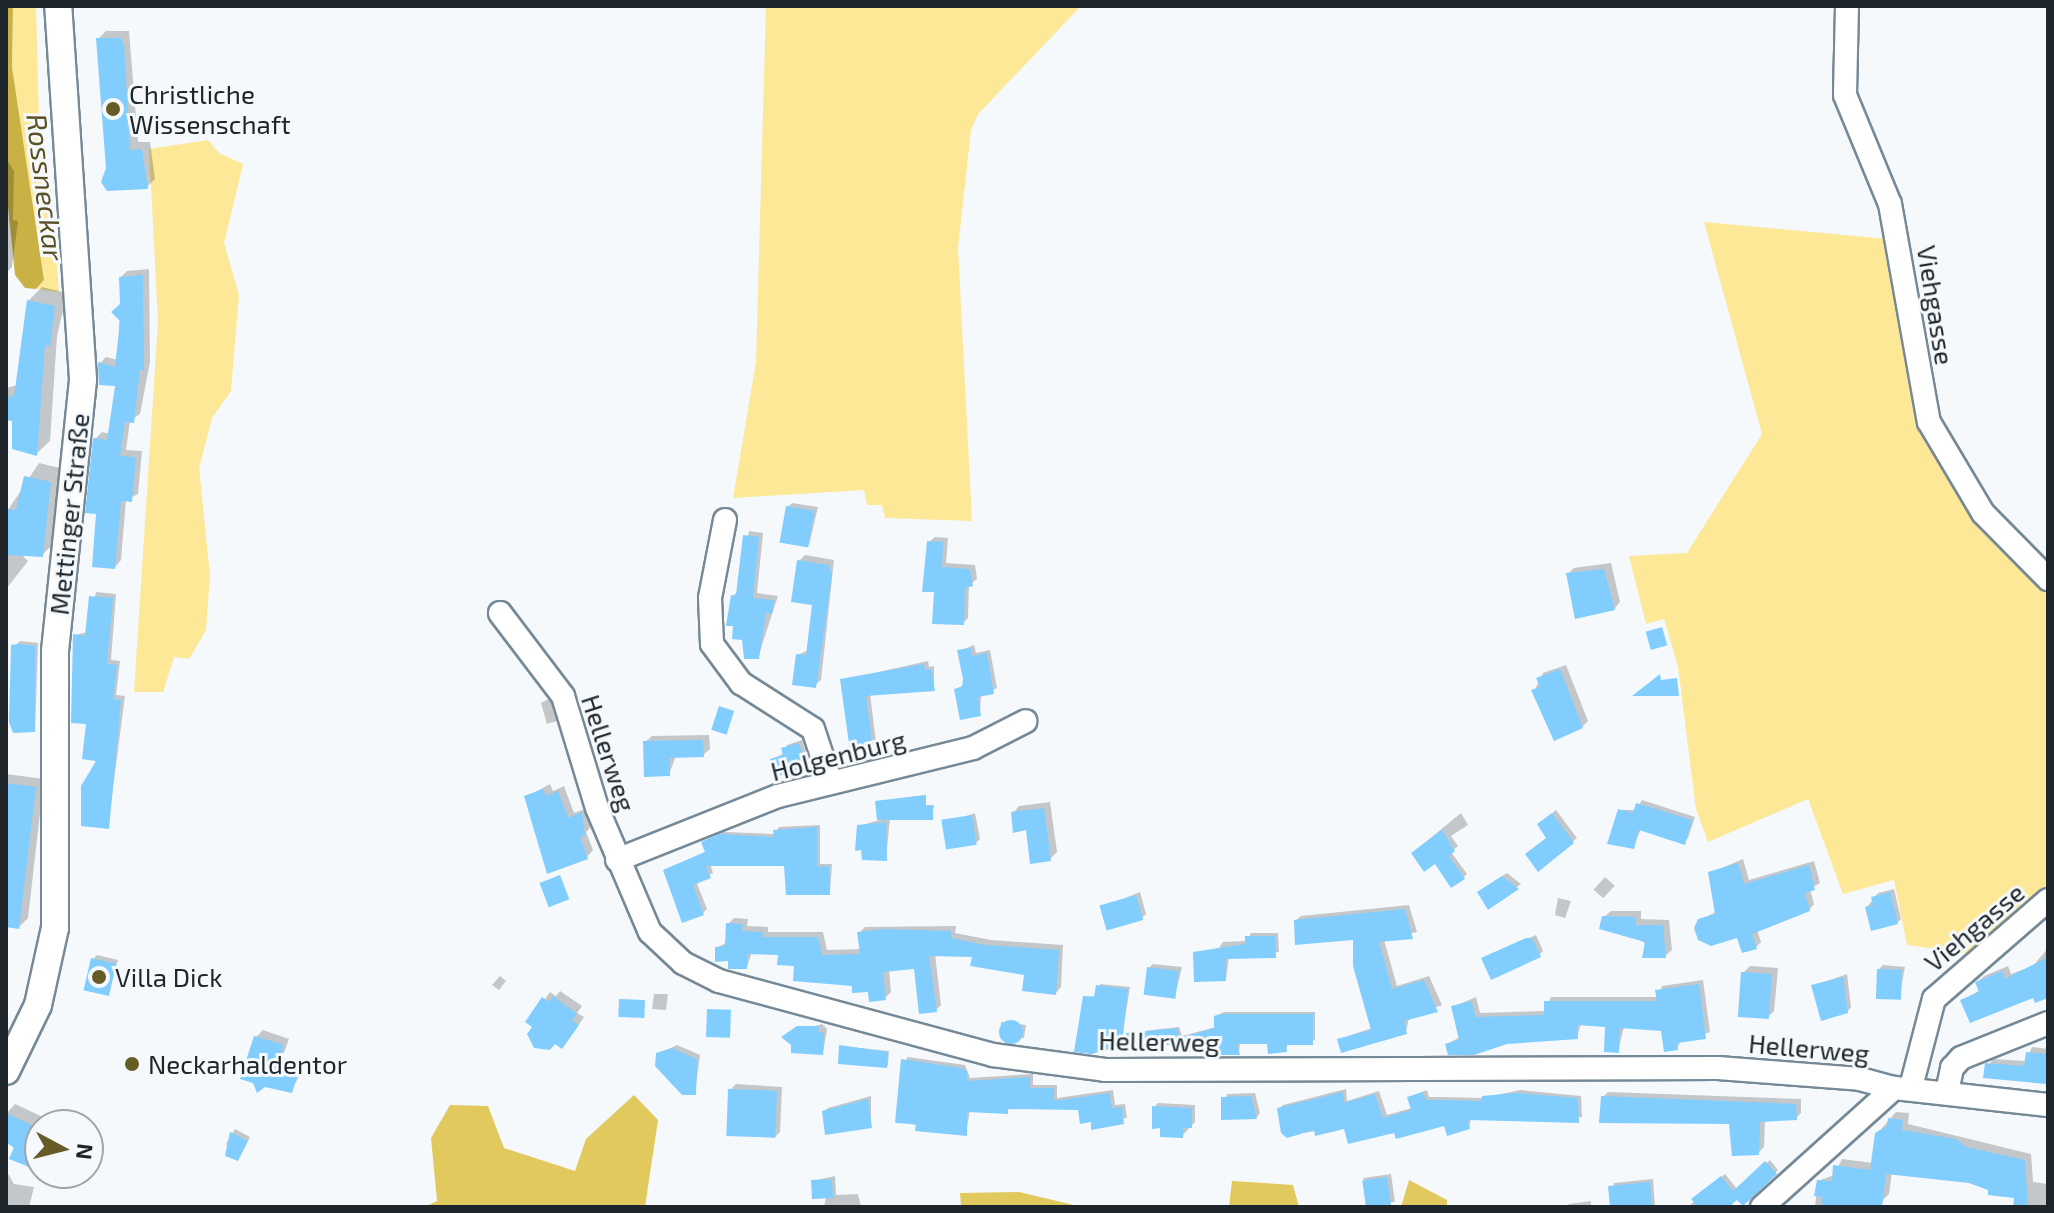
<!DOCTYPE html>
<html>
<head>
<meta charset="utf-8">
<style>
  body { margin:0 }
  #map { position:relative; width:2054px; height:1213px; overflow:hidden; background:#f5f9fc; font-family:"Exo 2",sans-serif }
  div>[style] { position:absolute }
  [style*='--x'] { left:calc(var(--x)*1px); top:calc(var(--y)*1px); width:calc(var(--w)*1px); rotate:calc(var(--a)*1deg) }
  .green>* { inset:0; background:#fce896 }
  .forest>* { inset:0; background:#e1c95e }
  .water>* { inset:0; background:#c9b145 }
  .shadow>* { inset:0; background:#0003; transform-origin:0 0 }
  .building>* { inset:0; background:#80cdfe; transform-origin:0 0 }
  .round { border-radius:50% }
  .roads { filter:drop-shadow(2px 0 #768996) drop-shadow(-2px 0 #768996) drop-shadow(0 2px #768996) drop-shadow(0 -2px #768996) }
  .minor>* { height:22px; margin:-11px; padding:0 11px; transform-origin:11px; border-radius:11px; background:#fff }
  .major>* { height:26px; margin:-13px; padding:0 13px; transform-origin:13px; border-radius:13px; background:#fff }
  .dots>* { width:22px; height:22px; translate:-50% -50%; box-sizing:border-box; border:4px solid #f5f9fc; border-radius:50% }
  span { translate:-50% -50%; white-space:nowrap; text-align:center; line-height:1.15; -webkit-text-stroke:6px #f5f9fc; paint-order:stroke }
  .poi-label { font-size:26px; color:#1e262b }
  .left { translate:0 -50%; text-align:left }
  .street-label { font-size:26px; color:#1e262b }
  .water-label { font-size:28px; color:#5a5024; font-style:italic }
  .frame { position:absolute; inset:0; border:8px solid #1e262b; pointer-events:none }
  .north { position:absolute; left:24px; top:1109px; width:80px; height:80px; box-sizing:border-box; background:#f5f9fc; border:2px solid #9fa5a8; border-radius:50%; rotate:97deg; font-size:22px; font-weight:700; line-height:32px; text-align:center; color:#1e262b }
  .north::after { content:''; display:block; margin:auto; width:28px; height:36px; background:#675b28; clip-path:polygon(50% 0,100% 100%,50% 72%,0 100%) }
</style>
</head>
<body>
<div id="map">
  <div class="green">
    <i style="clip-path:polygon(13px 6px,36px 6px,39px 121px,51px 190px,59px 292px,37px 289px,44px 280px,12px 67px)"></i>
    <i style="clip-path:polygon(766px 6px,1081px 6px,978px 114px,971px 130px,958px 248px,972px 521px,885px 518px,882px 505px,867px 505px,864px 490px,733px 498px,756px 362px)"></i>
    <i style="clip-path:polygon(208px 140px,219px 153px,243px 164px,224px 243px,239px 295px,231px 391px,212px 418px,199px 468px,210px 575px,206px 630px,189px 659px,174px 657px,163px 692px,134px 692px,158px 321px,149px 149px)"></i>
    <i style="clip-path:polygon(1704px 222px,1887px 239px,1919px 409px,2048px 585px,2048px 892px,1973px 954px,1907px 945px,1894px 880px,1843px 894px,1808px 799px,1708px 842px,1696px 809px,1678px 667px,1664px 619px,1646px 624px,1629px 556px,1687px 553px,1762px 434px)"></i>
  </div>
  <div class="forest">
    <i style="clip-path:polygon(634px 1095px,658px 1120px,645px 1207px,424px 1207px,437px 1201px,431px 1138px,450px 1105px,488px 1106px,504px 1148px,575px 1171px,586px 1139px)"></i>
    <i style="clip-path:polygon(1409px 1180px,1447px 1200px,1447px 1207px,1401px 1207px)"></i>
    <i style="clip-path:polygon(1232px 1181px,1293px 1185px,1299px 1207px,1229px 1207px)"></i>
    <i style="clip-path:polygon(1019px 1192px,1078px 1206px,1080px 1207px,961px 1207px,960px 1193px)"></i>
  </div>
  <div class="water">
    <i style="clip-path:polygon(6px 6px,13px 6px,12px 67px,44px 280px,36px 289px,25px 288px,15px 275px,6px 187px)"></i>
  </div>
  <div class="shadow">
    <i style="clip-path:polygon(106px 31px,129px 31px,138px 142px,150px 142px,155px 179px,147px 187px,108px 168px,98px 39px)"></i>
    <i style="clip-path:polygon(6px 158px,14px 171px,13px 220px,18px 221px,12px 267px,6px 273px)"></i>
    <i style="clip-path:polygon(149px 269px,150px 362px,140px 414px,130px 421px,126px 450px,142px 451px,138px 494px,126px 500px,121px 560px,115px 567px,98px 512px,95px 439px,102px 432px,110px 434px,117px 384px,100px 363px,106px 357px,118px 360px,121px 277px,127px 271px)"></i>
    <i style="clip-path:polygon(42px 287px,67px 293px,57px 336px,50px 441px,36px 454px,14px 419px,6px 418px,6px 388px,18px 385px,29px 300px)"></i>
    <i style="clip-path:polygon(39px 463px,64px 469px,56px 541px,42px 555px,21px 554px,28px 561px,6px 589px,8px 510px)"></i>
    <i style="clip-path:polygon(792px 503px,818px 507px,809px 545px,788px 507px)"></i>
    <i style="clip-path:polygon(749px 531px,763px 533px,757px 593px,778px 596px,758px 657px,744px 638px,733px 596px,739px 590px)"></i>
    <i style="clip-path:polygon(935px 537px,948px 538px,946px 563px,975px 565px,977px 579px,969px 585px,968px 618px,963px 623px,936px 590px,929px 542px)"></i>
    <i style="clip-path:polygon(805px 555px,834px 560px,821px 680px,815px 685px,798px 655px,808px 650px,814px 603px,799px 561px)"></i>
    <i style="clip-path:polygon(1611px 563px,1620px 602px,1614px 609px,1568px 574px,1574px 568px)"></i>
    <i style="clip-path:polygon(96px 592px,116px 594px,111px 660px,120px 661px,116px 695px,125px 696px,108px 827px,75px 635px,88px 632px)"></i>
    <i style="clip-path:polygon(20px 641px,38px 643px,35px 730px,16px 645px)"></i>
    <i style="clip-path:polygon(974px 645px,976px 653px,990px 650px,997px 688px,981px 695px,980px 714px,956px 689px,965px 684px,959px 651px)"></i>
    <i style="clip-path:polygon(928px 661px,929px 667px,934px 666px,934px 689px,870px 694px,876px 742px,872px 746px,843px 680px)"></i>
    <i style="clip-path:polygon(1566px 665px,1588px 721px,1582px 727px,1534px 691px,1543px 673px)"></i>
    <i style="clip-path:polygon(552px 697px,560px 720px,547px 724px,541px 703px)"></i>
    <i style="clip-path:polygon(709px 735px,710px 749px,703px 755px,676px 756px,669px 774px,645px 742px,652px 736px)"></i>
    <i style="clip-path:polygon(802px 740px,809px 762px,805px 766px,772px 760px,784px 753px,787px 745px)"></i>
    <i style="clip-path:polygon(6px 774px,44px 779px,28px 918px,19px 927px,6px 925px)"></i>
    <i style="clip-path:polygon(550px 784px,553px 791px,564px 786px,574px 813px,588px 808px,591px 827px,586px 832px,593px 850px,587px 857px,526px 797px)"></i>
    <i style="clip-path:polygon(926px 795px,926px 805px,934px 805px,932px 818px,890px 818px,886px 859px,859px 826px,879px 820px,879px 801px)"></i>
    <i style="clip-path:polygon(1642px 800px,1695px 817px,1688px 838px,1684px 842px,1641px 829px,1633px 847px,1619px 810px,1636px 810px)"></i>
    <i style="clip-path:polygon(1050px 802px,1057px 852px,1050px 859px,1013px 813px,1019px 806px)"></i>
    <i style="clip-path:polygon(1556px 810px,1577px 838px,1539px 869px,1549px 838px,1543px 821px)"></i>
    <i style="clip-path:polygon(975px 813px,980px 839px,976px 843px,944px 824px)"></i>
    <i style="clip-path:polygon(1461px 813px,1468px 825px,1451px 836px,1458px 846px,1451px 852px,1467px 874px,1464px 877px,1417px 849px)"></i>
    <i style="clip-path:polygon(820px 825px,820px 864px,832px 864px,830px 893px,786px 864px,710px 864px,713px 873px,696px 881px,707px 909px,703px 913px,665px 871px,707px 851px,704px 842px,724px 832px,775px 834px,779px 827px)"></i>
    <i style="clip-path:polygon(1743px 859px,1749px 880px,1814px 861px,1820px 883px,1810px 889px,1814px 904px,1809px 910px,1757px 930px,1761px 942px,1756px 947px,1738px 935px,1698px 922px,1717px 911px,1710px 873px)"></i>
    <i style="clip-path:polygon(1507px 873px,1521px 884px,1489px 907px,1483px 889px)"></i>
    <i style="left:1605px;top:877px;width:13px;height:17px;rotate:42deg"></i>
    <i style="clip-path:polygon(1894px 889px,1901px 919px,1897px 923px,1867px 907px,1878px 893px)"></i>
    <i style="clip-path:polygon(1140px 892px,1146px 914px,1142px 918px,1103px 907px)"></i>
    <i style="clip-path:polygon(1558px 898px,1571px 901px,1565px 918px,1555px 915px)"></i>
    <i style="clip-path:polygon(1409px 905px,1417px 932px,1384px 940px,1397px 986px,1429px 976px,1442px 1005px,1409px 1018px,1406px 1032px,1339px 1039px,1372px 1028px,1355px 938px,1296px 920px,1301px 916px)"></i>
    <i style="clip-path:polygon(1611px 911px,1641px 911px,1641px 919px,1669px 920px,1672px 950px,1665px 956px,1604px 917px)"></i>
    <i style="clip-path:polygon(734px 918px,748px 919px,747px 926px,768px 927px,768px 932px,823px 932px,827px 950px,861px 949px,859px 933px,865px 927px,956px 926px,955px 933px,991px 940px,1063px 945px,1061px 987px,1056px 993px,1026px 973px,974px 955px,935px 954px,941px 1005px,936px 1010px,916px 967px,889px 969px,891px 992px,885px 998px,780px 953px,752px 952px,747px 967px,717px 948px,727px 942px,728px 924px)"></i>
    <i style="clip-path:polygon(1251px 933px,1278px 933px,1279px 952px,1229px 957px,1226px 979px,1195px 953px,1219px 948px,1223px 942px,1247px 941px)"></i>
    <i style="clip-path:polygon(1536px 935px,1543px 951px,1539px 955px,1484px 959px)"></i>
    <i style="clip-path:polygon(2048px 948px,2048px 996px,1963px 1000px,1980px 990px,1978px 982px,1984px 976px,2008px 966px,2011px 974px,2033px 966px)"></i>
    <i style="clip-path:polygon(97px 955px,118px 960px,107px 994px,93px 959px)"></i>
    <i style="clip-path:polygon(1153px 964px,1182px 967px,1175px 996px,1149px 968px)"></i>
    <i style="clip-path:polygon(1883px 965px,1905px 967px,1899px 998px,1879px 969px)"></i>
    <i style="clip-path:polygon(1750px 966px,1778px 968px,1774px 1011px,1768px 1017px,1743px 973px)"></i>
    <i style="clip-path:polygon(1847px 974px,1851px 1007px,1847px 1012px,1813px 986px)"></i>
    <i style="clip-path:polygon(500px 976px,506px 981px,499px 990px,492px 985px)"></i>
    <i style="clip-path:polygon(1703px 980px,1710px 1032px,1681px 1041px,1677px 1048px,1663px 1029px,1624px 1027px,1618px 1051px,1607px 1026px,1581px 1024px,1577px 1037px,1447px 1044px,1460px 1037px,1453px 1007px,1476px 997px,1480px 1013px,1546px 1011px,1551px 997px,1658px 997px,1662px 986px)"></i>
    <i style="clip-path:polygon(1100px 984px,1130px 987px,1121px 1043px,1085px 997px,1097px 996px)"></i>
    <i style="clip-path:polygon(560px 991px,582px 1006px,577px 1013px,584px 1017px,568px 1040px,556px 1042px,528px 1022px,550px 992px,556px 996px)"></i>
    <i style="clip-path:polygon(668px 994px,666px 1010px,652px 1009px,654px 994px)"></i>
    <i style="clip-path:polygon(1224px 1012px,1315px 1012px,1315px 1040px,1288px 1043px,1286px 1050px,1268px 1042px,1240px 1042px,1239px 1053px,1128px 1033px,1179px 1027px,1182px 1036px,1216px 1027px,1216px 1016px)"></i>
    <i style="clip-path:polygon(1001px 1022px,1026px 1025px,1024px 1038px,1000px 1037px)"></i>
    <i style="clip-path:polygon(822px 1024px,827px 1029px,823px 1053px,794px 1044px,787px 1034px)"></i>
    <i style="clip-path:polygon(263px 1030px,289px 1039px,280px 1064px,302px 1071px,291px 1091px,265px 1085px,256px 1037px)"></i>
    <i style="clip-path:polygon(677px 1045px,700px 1055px,695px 1093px,658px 1054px)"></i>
    <i style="clip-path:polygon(841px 1046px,889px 1051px,888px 1065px,886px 1066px)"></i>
    <i style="clip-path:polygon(2032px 1047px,2048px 1049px,2048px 1083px,1986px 1077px,1992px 1059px,2026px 1061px)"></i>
    <i style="left:133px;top:1053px;width:11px;height:17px;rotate:34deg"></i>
    <i style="clip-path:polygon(907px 1057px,965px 1065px,970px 1078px,1033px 1074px,1033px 1085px,1057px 1085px,1057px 1098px,1113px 1090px,1115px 1105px,1125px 1104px,1127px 1118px,1092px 1120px,1079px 1108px,970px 1110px,966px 1134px,898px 1122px)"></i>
    <i style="clip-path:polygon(736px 1084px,782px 1087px,780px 1132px,775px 1137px,730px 1090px)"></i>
    <i style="clip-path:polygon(1346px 1089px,1347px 1101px,1379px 1091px,1387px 1115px,1412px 1108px,1409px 1097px,1427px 1090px,1429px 1097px,1441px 1097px,1483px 1098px,1520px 1090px,1581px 1096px,1582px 1117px,1471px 1119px,1469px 1127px,1445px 1124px,1350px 1141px,1346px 1127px,1288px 1135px,1279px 1109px,1283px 1105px)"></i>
    <i style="clip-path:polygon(1608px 1092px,1801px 1099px,1801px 1113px,1796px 1118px,1765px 1120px,1764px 1147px,1758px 1153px,1731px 1122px,1603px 1097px)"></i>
    <i style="clip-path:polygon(1255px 1093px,1260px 1113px,1257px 1117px,1223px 1117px,1227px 1094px)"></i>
    <i style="clip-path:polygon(871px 1096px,871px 1127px,824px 1112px,828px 1108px)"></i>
    <i style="clip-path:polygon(1158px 1103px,1195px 1105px,1195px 1122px,1182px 1136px,1154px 1107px)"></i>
    <i style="clip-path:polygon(15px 1104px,60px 1125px,40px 1125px,40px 1160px,34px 1167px,6px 1141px,6px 1114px)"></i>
    <i style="clip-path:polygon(1896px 1112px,1909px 1113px,1908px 1124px,2031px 1154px,2033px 1182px,2048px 1184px,2048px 1207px,2016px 1207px,2016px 1196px,1969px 1181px,1892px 1172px,1889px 1194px,1882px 1201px,1815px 1207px,1818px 1181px,1834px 1175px,1842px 1159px,1873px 1163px,1877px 1134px)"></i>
    <i style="clip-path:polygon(235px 1129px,250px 1137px,238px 1159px,226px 1144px)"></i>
    <i style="clip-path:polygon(1770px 1160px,1778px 1170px,1743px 1202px,1738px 1197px,1726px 1207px,1688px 1207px,1725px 1174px,1738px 1190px)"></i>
    <i style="clip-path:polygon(6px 1170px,14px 1184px,34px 1187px,29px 1207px,6px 1207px)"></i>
    <i style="left:1391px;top:1174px;width:28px;height:28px;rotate:82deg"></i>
    <i style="clip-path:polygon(835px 1176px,836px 1195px,858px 1194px,861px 1207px,824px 1207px,826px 1197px,813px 1181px)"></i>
    <i style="clip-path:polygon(1653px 1179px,1655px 1207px,1612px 1207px,1614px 1183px)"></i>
    <i style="clip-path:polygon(1591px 1201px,1591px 1207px,1565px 1207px,1569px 1204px)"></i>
  </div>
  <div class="building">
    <i style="clip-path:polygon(96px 38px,121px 38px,124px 45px,130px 150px,142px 149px,148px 189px,107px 191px,101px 182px,106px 168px)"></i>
    <i style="clip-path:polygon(143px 275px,144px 371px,140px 370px,134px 423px,125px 422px,120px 456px,136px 457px,132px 502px,121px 501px,115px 569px,92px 567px,96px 514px,85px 513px,93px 438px,107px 440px,115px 386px,99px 385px,98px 362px,115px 367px,120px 321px,111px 312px,120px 304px,119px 277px)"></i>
    <i style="clip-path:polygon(27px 300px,55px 306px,50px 346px,45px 345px,37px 456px,12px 449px,12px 421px,6px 420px,6px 396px,14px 397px)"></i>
    <i style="clip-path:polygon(24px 476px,51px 482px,43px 557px,6px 555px,6px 509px,16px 510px)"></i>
    <i style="left:786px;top:506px;width:29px;height:37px;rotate:10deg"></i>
    <i style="clip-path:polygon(743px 535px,759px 537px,753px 598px,774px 600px,772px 614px,766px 613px,759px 659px,744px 659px,742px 640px,732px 639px,733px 626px,726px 626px,731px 595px,736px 595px)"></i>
    <i style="clip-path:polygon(927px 541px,943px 542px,942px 567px,970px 569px,973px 586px,965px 588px,964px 625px,932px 624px,934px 592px,922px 592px)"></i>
    <i style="clip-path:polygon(797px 560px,829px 565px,832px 575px,816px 688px,792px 685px,796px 654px,806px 655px,812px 605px,791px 602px)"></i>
    <i style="clip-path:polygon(1604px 569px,1615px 610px,1575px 619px,1566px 573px)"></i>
    <i style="clip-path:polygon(89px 596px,113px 598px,107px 664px,117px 665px,113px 699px,121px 700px,109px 829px,81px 826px,81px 786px,96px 761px,82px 759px,86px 724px,71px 723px,73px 634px,85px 636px)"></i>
    <i style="left:1662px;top:627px;width:19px;height:17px;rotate:74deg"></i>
    <i style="clip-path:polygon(19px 644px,35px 646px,35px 732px,13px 733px,9px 722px,11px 645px)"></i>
    <i style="clip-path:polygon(971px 648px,972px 656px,987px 653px,994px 694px,978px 697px,981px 716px,960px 720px,954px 689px,962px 687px,963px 679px,957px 650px)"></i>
    <i style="clip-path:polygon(924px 664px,925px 670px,931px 669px,935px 691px,866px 696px,873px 748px,850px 751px,840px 679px)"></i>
    <i style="clip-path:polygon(1560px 669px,1583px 728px,1554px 741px,1531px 690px,1540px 687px,1536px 678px)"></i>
    <i style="clip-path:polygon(1660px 674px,1661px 680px,1677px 678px,1679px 696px,1632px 696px)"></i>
    <i style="left:719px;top:706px;width:16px;height:25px;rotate:18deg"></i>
    <i style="clip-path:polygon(703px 740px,704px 757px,670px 758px,670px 776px,644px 777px,643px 741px)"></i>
    <i style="clip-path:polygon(799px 743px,806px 768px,775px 777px,770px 759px,783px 755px,781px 748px)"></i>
    <i style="clip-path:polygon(6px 783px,36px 787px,19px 929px,6px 927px)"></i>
    <i style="clip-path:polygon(543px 789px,546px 796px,558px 791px,568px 818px,582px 812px,585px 835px,580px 837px,588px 859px,547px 874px,524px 796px)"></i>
    <i style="clip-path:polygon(926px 795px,926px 806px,933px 805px,933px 820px,877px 820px,875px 801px)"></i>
    <i style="clip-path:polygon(1636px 803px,1692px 820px,1685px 845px,1639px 830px,1634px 849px,1607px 844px,1618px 809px,1633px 813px)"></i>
    <i style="clip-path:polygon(1044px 808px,1051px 861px,1030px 864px,1026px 830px,1013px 833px,1011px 812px)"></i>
    <i style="clip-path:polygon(1552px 813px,1574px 843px,1538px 872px,1525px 854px,1546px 838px,1537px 824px)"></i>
    <i style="left:972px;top:815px;width:30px;height:31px;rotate:81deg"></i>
    <i style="clip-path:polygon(886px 822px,887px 861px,862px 860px,861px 850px,855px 851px,857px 825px)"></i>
    <i style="clip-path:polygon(817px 827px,817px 867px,829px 866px,830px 895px,786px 895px,784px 866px,706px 866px,711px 878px,693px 885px,704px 915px,682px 923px,663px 870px,705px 852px,701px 842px,719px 834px,774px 837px,773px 830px)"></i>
    <i style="clip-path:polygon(1442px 830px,1455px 851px,1449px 856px,1465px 879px,1451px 888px,1435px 864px,1424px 872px,1411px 853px)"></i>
    <i style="clip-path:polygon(1738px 863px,1744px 884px,1809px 865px,1815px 890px,1805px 893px,1810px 911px,1752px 934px,1757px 949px,1742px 953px,1737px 938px,1711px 946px,1698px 940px,1694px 928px,1698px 919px,1715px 914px,1708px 872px)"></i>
    <i style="left:560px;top:875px;width:26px;height:22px;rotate:69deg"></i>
    <i style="clip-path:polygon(1502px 876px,1519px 889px,1488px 910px,1477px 892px)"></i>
    <i style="clip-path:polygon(1890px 892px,1898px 924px,1871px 931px,1865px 907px,1873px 905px,1871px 897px)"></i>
    <i style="left:1136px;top:895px;width:26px;height:38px;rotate:74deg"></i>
    <i style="clip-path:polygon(1405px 909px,1413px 939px,1379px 942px,1392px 989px,1424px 980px,1438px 1012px,1404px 1021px,1407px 1034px,1341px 1053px,1337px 1039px,1371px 1030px,1353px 966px,1353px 940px,1295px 945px,1294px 920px)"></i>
    <i style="clip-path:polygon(1602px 916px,1636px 917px,1636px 925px,1663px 925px,1666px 958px,1642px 958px,1645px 942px,1599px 929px)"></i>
    <i style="clip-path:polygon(726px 923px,743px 924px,742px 931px,763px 932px,763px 937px,818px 937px,822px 955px,860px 954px,857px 932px,885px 929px,951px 931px,951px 938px,985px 945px,1059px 950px,1056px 995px,1022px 991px,1024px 975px,970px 966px,972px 957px,929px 956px,937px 1012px,919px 1014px,914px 969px,883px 972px,886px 1000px,869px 1002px,868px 992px,852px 993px,852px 986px,793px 981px,794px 966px,777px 965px,778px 955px,747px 954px,747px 969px,728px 969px,728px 961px,715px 962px,715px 947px,725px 946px)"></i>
    <i style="clip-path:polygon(1245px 936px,1275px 936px,1276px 958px,1226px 959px,1226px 981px,1194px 982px,1193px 952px,1245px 944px)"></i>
    <i style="clip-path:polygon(1526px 938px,1532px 938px,1541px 957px,1491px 980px,1481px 958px)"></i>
    <i style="clip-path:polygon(2048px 957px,2048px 998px,2035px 1003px,2033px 998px,1970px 1023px,1960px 1000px,1979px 992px,1975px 982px,2002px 971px,2005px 979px)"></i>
    <i style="left:91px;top:958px;width:26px;height:33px;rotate:13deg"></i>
    <i style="left:1147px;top:967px;width:32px;height:28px;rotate:7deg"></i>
    <i style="left:1877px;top:969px;width:25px;height:30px;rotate:2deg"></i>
    <i style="left:1741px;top:972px;width:31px;height:45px;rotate:4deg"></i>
    <i style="clip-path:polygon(1843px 977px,1848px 1013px,1821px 1021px,1811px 985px)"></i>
    <i style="clip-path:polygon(1699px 984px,1706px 1039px,1677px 1043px,1678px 1050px,1664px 1052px,1661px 1031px,1620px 1028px,1619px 1053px,1604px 1052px,1605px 1027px,1577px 1025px,1578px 1039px,1507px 1044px,1474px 1055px,1448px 1055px,1445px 1044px,1459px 1040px,1451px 1006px,1471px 1001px,1476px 1017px,1544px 1015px,1544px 1001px,1657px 1001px,1655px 990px)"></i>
    <i style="clip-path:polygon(1096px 985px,1128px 989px,1122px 1045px,1092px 1054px,1074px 1052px,1083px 996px,1094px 997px)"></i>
    <i style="clip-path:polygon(553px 996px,577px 1014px,572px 1020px,579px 1025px,562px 1049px,555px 1044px,550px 1050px,534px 1048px,527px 1034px,532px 1027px,525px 1022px,542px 997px,549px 1002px)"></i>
    <i style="left:619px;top:999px;width:26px;height:18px;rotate:2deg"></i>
    <i style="left:707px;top:1009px;width:24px;height:28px;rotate:2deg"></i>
    <i style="clip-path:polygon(1220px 1014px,1313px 1014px,1313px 1045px,1286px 1045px,1287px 1052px,1268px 1054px,1267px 1044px,1237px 1044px,1240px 1055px,1203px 1055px,1201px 1048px,1184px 1053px,1181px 1044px,1131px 1048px,1126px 1033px,1177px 1028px,1180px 1038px,1214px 1028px,1214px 1016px)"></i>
    <i class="round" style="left:999px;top:1020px;width:24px;height:24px"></i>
    <i style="clip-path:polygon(797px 1026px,819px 1026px,818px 1032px,824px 1033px,823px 1055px,791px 1053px,791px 1045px,781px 1037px)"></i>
    <i style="clip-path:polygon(254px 1036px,284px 1045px,275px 1071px,297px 1077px,292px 1093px,265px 1087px,257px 1093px,253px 1083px,240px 1079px)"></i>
    <i style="clip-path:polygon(839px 1045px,888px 1052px,887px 1068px,838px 1064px)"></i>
    <i style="clip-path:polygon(672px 1048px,697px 1059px,696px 1095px,682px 1095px,655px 1066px,656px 1053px)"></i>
    <i style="clip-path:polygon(2026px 1052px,2048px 1054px,2046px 1084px,1983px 1078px,1985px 1063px,2024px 1066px)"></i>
    <i style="clip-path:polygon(901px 1059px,961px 1068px,967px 1071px,967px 1081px,1030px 1077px,1030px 1088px,1054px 1088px,1054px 1101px,1109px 1093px,1112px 1108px,1122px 1107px,1124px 1124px,1091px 1130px,1091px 1122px,1080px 1124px,1078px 1110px,1008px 1109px,1008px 1114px,967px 1112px,967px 1136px,915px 1131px,916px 1124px,895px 1123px)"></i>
    <i style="left:728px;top:1089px;width:49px;height:47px;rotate:2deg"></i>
    <i style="clip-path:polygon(1343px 1092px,1344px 1103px,1375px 1094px,1383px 1118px,1411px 1110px,1407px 1097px,1423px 1092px,1426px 1100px,1436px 1100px,1482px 1101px,1482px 1096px,1515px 1093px,1578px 1098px,1579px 1123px,1468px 1120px,1470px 1129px,1447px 1136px,1444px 1126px,1396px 1139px,1394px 1133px,1348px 1144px,1344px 1129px,1315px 1136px,1314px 1130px,1287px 1138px,1281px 1133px,1277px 1108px)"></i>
    <i style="clip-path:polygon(1251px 1096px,1257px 1119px,1221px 1120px,1221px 1097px)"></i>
    <i style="clip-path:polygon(1601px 1096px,1796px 1104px,1797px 1120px,1760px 1122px,1759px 1155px,1732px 1156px,1729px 1124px,1599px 1123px)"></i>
    <i style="clip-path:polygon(868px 1099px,872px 1128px,825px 1135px,822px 1111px)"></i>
    <i style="clip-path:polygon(1152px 1106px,1192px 1108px,1192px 1128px,1183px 1128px,1183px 1138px,1160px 1137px,1160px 1128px,1152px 1129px)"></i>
    <i style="clip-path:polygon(6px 1113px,40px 1129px,34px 1169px,9px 1159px,14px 1147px,6px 1143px)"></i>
    <i style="clip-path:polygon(1888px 1118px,1903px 1120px,1902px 1130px,1956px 1139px,1966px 1147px,2025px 1160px,2028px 1207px,2013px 1207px,2014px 1198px,1988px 1195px,1988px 1190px,1969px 1183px,1886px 1174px,1882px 1207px,1821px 1207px,1822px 1197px,1814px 1196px,1817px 1180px,1832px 1181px,1833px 1165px,1870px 1170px,1875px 1133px,1887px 1126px)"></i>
    <i style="clip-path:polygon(230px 1132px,248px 1141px,238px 1161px,225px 1156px)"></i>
    <i style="clip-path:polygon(1765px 1161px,1777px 1174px,1743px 1206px,1737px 1200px,1729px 1207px,1698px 1207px,1691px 1199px,1721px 1176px,1733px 1191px)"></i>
    <i style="left:1387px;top:1177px;width:30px;height:25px;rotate:82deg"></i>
    <i style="left:832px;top:1179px;width:19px;height:21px;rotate:87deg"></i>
    <i style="clip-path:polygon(1650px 1182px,1652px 1207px,1610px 1207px,1608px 1186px)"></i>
  </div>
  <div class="roads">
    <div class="minor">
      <i style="--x:1847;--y:6;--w:89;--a:91.3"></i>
      <i style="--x:1845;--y:95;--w:118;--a:67.6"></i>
      <i style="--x:1890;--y:204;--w:221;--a:79.9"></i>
      <i style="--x:1929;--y:422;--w:106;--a:59.3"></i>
      <i style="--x:1983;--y:513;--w:93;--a:45.4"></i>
      <i style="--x:725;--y:520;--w:79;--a:100.9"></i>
      <i style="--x:710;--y:598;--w:46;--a:87.5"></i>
      <i style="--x:712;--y:644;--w:49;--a:53.4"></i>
      <i style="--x:741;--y:683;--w:85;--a:32.6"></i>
      <i style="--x:813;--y:729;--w:54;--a:71.6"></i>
      <i style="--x:500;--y:613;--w:104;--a:52.8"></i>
      <i style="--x:563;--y:696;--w:117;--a:73.1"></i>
      <i style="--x:597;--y:808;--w:135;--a:66.9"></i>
      <i style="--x:650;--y:932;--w:45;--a:43.2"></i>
      <i style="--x:683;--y:963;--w:40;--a:26.6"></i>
      <i style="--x:719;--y:981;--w:284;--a:15.1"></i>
      <i style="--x:993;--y:1055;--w:113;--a:7.6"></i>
      <i style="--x:1105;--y:1070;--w:613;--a:-0.19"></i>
      <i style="--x:1718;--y:1068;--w:142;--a:4.4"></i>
      <i style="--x:1860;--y:1079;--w:35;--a:15"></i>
      <i style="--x:1894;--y:1088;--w:155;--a:6.3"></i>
      <i style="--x:617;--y:860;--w:173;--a:-21.7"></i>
      <i style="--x:778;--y:796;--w:201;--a:-13.8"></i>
      <i style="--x:973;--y:748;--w:59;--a:-27"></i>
      <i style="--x:1911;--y:1087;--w:91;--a:-75.4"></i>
      <i style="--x:1934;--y:999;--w:151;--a:-41"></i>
      <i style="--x:1947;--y:1092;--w:25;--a:-78"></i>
      <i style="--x:1952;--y:1068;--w:13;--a:-48"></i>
      <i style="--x:1961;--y:1058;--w:94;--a:-21.9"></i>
      <i style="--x:1762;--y:1207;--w:178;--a:-42"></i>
    </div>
    <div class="major">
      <i style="--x:6;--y:1071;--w:73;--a:-64.1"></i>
      <i style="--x:38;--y:1005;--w:79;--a:-77.6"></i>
      <i style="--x:55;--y:928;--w:277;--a:-90"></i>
      <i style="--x:55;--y:651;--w:273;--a:-84.1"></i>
      <i style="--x:83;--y:379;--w:374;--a:-93.8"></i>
    </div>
  </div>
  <div class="dots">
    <i style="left:113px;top:109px;background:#675b28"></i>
    <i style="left:99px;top:977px;background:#675b28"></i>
    <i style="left:132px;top:1064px;background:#675b28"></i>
  </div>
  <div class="poi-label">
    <span class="left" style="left:129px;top:109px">Christliche<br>Wissenschaft</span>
    <span class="left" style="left:115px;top:977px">Villa Dick</span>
    <span class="left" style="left:148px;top:1064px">Neckarhaldentor</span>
  </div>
  <div class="street-label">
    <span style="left:1936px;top:305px;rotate:81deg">Viehgasse</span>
    <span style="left:69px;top:514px;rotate:-84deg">Mettinger Straße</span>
    <span style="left:609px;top:753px;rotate:72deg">Hellerweg</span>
    <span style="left:838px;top:755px;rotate:-14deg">Holgenburg</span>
    <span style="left:1974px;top:927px;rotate:-40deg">Viehgasse</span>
    <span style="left:1159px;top:1041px;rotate:1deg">Hellerweg</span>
    <span style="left:1809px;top:1048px;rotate:5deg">Hellerweg</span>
  </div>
  <div class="water-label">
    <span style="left:46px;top:187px;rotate:83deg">Rossneckar</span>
  </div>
  <div class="frame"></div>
  <div class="north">N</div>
</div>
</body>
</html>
